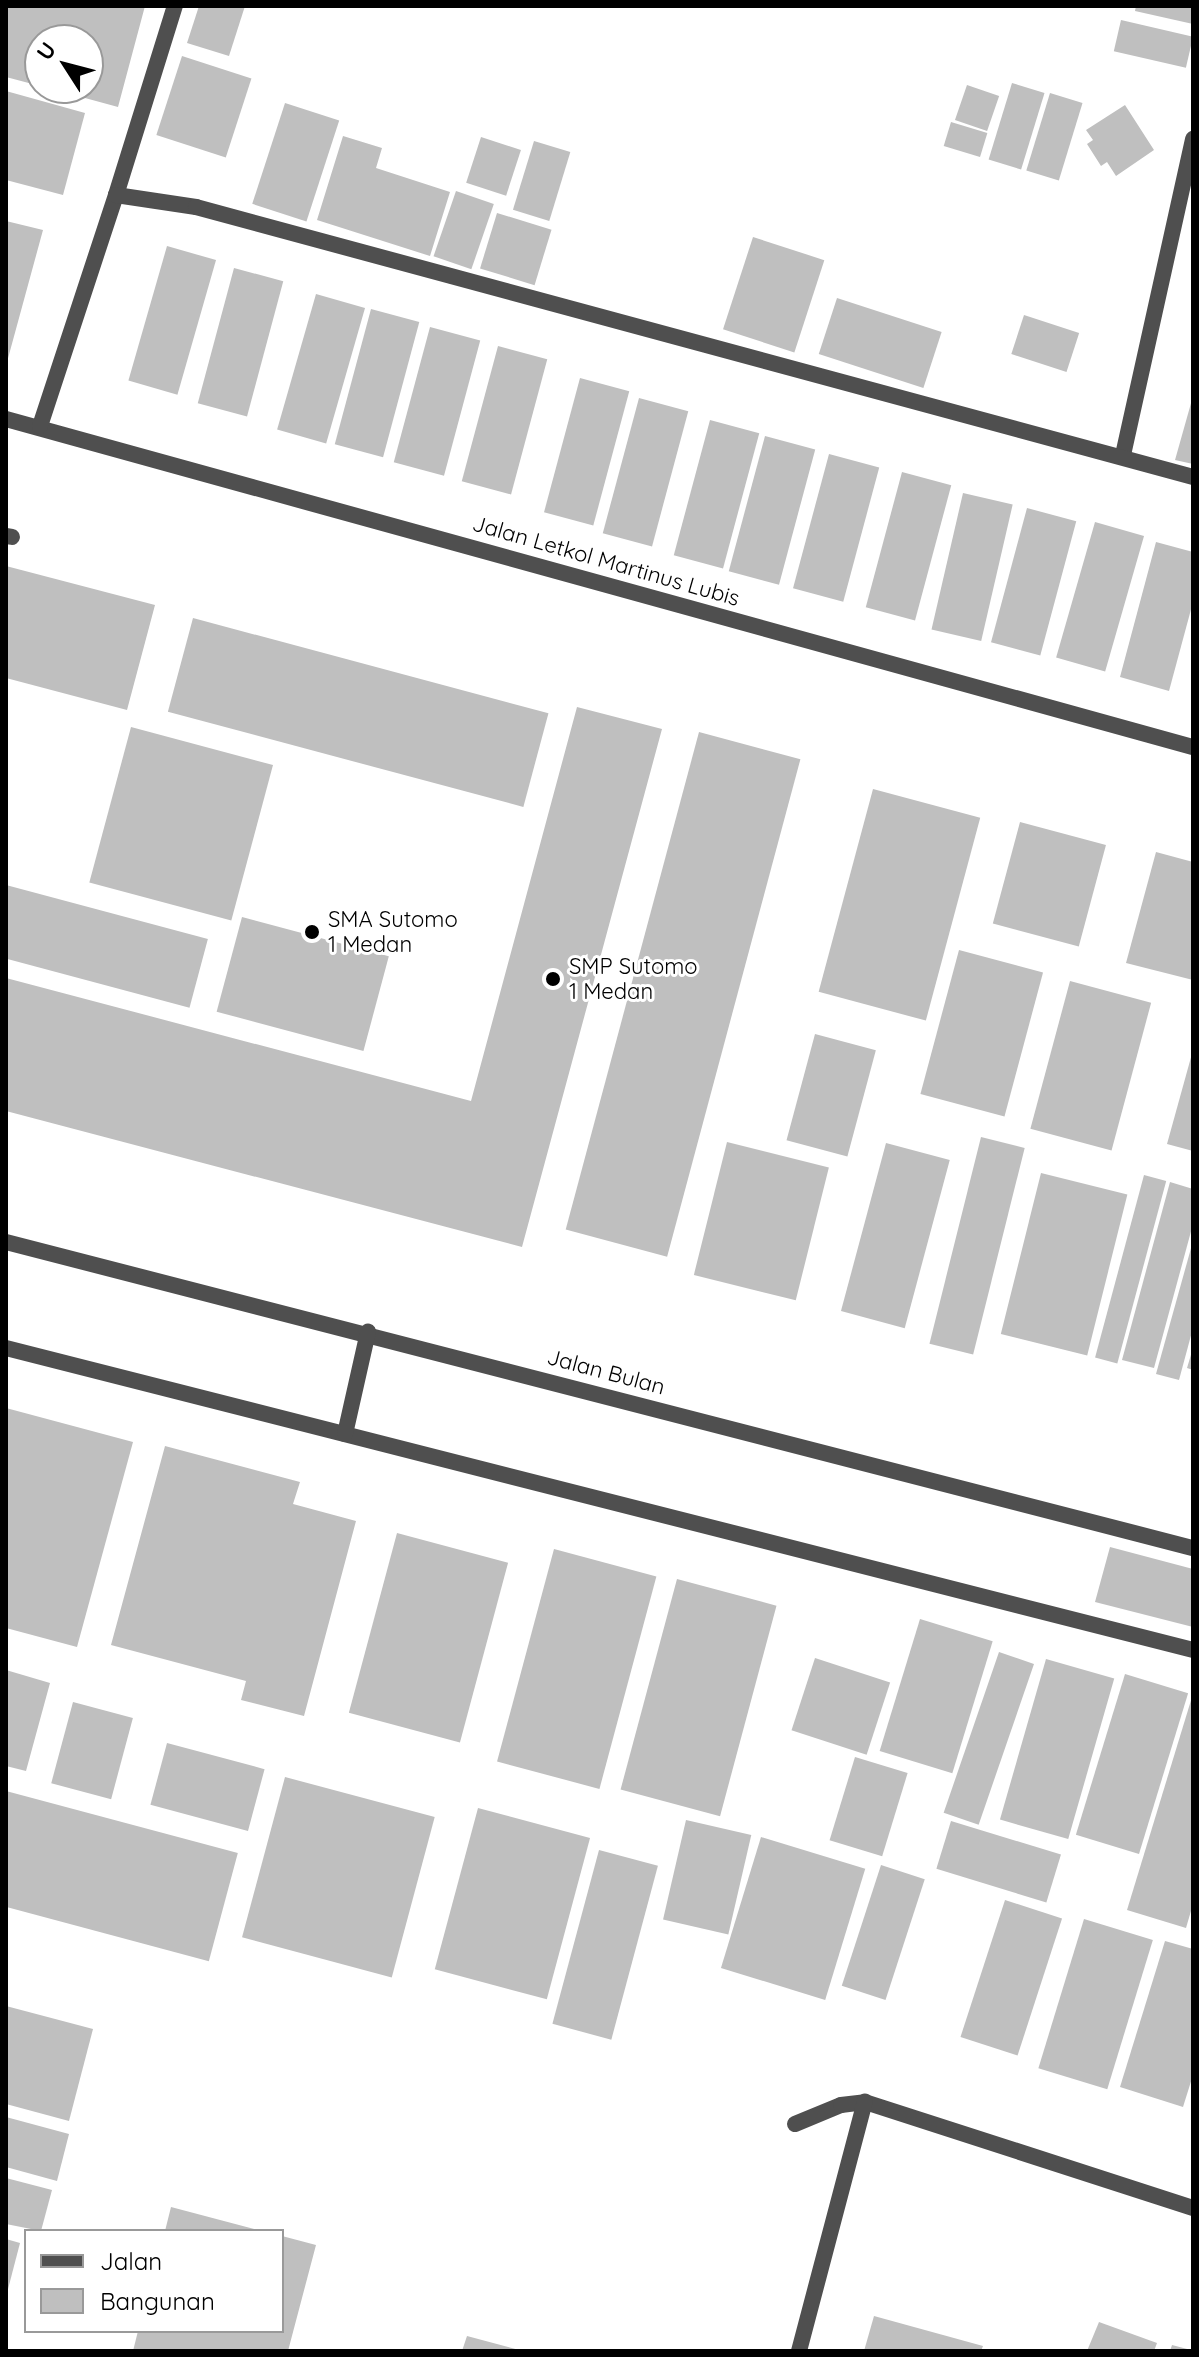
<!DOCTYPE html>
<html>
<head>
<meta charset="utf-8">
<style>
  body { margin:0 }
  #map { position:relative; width:1199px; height:2357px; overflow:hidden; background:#fff; font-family:Quicksand,sans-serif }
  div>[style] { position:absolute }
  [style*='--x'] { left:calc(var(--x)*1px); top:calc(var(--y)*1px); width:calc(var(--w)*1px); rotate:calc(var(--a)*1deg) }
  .building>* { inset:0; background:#bfbfbf; transform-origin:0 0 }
  .service>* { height:16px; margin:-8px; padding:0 8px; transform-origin:8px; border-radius:8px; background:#4f4f4f }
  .minor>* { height:16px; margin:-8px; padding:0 8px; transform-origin:8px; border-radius:8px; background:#4f4f4f }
  .dots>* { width:22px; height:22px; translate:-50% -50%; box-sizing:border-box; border:4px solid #fff; border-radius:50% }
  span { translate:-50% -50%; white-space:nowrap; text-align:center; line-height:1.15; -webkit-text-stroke:6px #fff; paint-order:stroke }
  .street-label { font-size:22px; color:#000 }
  .poi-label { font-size:22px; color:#000 }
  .left { translate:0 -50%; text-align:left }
  .frame { position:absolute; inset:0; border:8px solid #000; pointer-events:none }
  .legend { position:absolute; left:24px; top:2229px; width:260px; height:104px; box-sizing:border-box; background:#fff; border:2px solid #999; margin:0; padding:10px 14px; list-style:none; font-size:24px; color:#000 }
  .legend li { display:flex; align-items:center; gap:16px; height:40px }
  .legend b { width:40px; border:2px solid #999 }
  .north { position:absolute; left:24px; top:24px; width:80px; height:80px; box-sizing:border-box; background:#fff; border:2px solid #999; border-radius:50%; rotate:306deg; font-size:22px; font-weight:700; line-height:32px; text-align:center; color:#000 }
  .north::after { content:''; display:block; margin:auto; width:28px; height:36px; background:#000; clip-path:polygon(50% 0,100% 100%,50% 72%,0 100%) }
</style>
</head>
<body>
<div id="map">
  <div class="building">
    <i style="clip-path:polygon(6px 6px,145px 6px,118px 107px,52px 89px,88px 88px,88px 40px,40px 40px,40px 86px,6px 77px)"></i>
    <i style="clip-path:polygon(199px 6px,245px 6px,229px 56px,187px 43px)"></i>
    <i style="clip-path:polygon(1136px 6px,1193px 6px,1193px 24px,1135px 11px)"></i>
    <i style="left:1121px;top:20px;width:74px;height:32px;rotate:13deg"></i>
    <i style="left:182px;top:56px;width:73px;height:83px;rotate:18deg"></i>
    <i style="left:1012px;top:83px;width:34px;height:80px;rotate:17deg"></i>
    <i style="left:967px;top:85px;width:34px;height:37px;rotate:19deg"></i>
    <i style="clip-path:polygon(6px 91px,85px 113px,63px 195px,6px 180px)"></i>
    <i style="left:1050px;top:93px;width:34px;height:81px;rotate:17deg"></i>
    <i style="left:285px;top:103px;width:57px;height:106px;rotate:18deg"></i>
    <i style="clip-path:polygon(1125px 105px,1154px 150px,1116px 176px,1107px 162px,1101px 166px,1087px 144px,1093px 140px,1086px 130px)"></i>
    <i style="left:951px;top:122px;width:38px;height:25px;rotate:17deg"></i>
    <i style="clip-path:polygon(343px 136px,382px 148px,376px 168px,450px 192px,430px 256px,317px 220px)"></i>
    <i style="left:481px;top:137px;width:42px;height:48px;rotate:18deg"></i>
    <i style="left:534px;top:141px;width:38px;height:72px;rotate:17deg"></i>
    <i style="left:456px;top:191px;width:40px;height:69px;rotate:19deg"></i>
    <i style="left:497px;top:213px;width:57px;height:58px;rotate:17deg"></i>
    <i style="clip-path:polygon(6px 221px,43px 230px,7px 362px,6px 362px)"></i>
    <i style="left:753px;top:237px;width:75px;height:97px;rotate:18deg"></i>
    <i style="left:167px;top:246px;width:51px;height:140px;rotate:16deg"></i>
    <i style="left:234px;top:268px;width:51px;height:140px;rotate:15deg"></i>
    <i style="left:316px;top:294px;width:51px;height:141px;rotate:16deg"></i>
    <i style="left:837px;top:298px;width:110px;height:59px;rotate:18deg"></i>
    <i style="left:371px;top:309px;width:50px;height:140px;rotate:15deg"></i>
    <i style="left:1024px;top:315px;width:58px;height:41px;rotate:18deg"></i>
    <i style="left:430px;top:327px;width:52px;height:140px;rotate:15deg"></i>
    <i style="left:498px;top:346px;width:51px;height:140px;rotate:15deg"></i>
    <i style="left:580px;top:378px;width:51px;height:139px;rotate:15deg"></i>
    <i style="clip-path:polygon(1193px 396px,1193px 464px,1175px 460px)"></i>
    <i style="left:639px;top:398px;width:51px;height:140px;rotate:15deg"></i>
    <i style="left:710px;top:420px;width:51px;height:140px;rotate:15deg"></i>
    <i style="left:765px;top:436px;width:52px;height:140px;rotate:15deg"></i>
    <i style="left:829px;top:454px;width:52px;height:139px;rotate:15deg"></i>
    <i style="left:902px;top:472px;width:51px;height:140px;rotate:15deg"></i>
    <i style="left:963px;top:493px;width:51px;height:140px;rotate:13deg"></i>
    <i style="left:1027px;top:508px;width:51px;height:139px;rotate:15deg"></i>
    <i style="left:1095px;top:522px;width:51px;height:141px;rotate:16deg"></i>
    <i style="clip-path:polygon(1156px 542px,1193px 552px,1193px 602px,1169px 691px,1120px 677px)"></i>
    <i style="clip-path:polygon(6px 566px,155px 605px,127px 710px,6px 678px)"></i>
    <i style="left:193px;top:618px;width:368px;height:97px;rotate:15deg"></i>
    <i style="clip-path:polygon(577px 707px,662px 729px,522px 1247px,6px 1111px,6px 978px,471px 1101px)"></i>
    <i style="left:131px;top:727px;width:147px;height:161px;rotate:15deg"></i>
    <i style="left:699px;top:732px;width:105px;height:515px;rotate:15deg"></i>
    <i style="left:873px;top:789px;width:111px;height:210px;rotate:15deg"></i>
    <i style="left:1020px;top:822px;width:89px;height:105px;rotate:15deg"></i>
    <i style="clip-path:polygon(1156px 852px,1193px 862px,1193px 980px,1126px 963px)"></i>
    <i style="left:6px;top:885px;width:209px;height:71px;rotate:15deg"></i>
    <i style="left:242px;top:917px;width:152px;height:98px;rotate:15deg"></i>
    <i style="left:959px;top:950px;width:87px;height:149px;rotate:15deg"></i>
    <i style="left:1070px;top:981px;width:84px;height:153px;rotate:15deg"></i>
    <i style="left:815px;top:1034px;width:63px;height:110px;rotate:15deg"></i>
    <i style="clip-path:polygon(1193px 1050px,1193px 1151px,1167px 1144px)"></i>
    <i style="left:981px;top:1137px;width:45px;height:213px;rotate:14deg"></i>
    <i style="left:727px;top:1142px;width:105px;height:137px;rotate:14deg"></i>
    <i style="left:886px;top:1143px;width:66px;height:174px;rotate:15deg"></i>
    <i style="left:1041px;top:1173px;width:89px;height:166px;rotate:14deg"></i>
    <i style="left:1144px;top:1175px;width:23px;height:189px;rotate:15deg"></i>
    <i style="clip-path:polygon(1170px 1182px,1193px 1189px,1193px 1224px,1154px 1368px,1122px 1360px)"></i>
    <i style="clip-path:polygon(1193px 1241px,1193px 1328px,1179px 1380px,1156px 1374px)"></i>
    <i style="clip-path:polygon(1193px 1348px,1193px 1370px,1187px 1368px)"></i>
    <i style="clip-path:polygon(6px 1408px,133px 1442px,77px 1647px,6px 1628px)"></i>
    <i style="clip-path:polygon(165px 1446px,300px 1482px,293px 1504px,356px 1521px,304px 1716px,241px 1700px,246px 1681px,111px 1645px)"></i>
    <i style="left:397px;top:1533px;width:115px;height:186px;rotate:15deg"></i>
    <i style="clip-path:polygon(1110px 1547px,1193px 1569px,1193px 1627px,1095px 1602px)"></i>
    <i style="left:554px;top:1549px;width:106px;height:220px;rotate:15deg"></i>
    <i style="left:677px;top:1579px;width:103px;height:218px;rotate:15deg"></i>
    <i style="left:920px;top:1619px;width:76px;height:138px;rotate:17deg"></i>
    <i style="left:999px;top:1652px;width:37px;height:170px;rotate:19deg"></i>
    <i style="left:815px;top:1658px;width:79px;height:76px;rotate:18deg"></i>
    <i style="left:1046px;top:1659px;width:71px;height:167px;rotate:16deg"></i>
    <i style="clip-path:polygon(6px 1670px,50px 1683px,26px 1771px,6px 1766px)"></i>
    <i style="left:1125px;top:1674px;width:66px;height:168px;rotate:17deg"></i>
    <i style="clip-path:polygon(1192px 1697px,1193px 1904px,1186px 1928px,1127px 1910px)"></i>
    <i style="left:73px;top:1702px;width:62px;height:84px;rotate:15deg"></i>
    <i style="left:167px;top:1743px;width:101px;height:64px;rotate:15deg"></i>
    <i style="left:855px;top:1757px;width:55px;height:87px;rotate:17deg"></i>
    <i style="left:285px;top:1777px;width:155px;height:166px;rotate:15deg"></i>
    <i style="left:6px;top:1791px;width:240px;height:112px;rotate:15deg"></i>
    <i style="left:478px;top:1808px;width:116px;height:167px;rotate:15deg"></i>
    <i style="left:686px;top:1820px;width:67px;height:102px;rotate:13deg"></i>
    <i style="left:951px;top:1821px;width:115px;height:50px;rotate:17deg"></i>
    <i style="left:761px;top:1837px;width:109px;height:137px;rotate:17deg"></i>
    <i style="left:599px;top:1850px;width:61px;height:180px;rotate:15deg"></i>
    <i style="left:881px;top:1865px;width:46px;height:127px;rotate:18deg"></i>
    <i style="left:1005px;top:1900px;width:60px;height:144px;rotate:18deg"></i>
    <i style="left:1084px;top:1919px;width:72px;height:156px;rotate:17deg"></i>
    <i style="clip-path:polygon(1165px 1941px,1193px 1949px,1193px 2075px,1183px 2107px,1120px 2087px)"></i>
    <i style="clip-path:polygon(6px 2006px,93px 2029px,69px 2121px,6px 2104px)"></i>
    <i style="clip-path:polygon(6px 2117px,69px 2134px,57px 2181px,6px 2167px)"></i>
    <i style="clip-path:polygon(6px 2178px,52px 2190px,41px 2231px,6px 2224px)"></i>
    <i style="clip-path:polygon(171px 2207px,258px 2230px,258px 2231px,165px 2231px)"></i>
    <i style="clip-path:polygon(282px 2236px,316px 2245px,288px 2351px,133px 2351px,138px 2331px,282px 2331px)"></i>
    <i style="clip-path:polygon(6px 2239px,20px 2243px,7px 2293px,6px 2293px)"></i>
    <i style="clip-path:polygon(874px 2316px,983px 2346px,981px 2351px,864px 2351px)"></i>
    <i style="clip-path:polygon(1099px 2322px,1157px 2343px,1154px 2351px,1087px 2351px)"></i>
    <i style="clip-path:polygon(467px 2336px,519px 2350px,519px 2351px,462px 2351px)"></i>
    <i style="clip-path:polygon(1172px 2345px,1191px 2350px,1191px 2351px,1170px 2351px)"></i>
  </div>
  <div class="service">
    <i style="--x:1123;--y:455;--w:324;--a:-77.5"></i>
    <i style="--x:6;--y:536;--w:6;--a:9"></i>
    <i style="--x:795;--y:2124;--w:50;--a:-22.4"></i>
    <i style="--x:841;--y:2105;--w:24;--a:-7"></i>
    <i style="--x:865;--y:2102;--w:345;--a:17.9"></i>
    <i style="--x:799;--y:2351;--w:258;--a:-75.2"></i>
  </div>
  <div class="minor">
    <i style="--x:116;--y:195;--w:198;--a:-72.7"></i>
    <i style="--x:6;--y:419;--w:1231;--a:15.45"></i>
    <i style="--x:40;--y:426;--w:243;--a:-71.8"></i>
    <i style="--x:116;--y:195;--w:81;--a:8.5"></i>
    <i style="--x:196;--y:207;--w:1033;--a:15.15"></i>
    <i style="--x:6;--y:1242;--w:1226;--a:14.46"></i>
    <i style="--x:6;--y:1348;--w:1225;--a:14.27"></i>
    <i style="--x:345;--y:1434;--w:105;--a:-77.3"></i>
  </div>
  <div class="dots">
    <i style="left:312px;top:932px;background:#000"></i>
    <i style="left:553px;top:979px;background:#000"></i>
  </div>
  <div class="street-label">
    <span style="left:606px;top:561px;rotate:16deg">Jalan Letkol Martinus Lubis</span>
    <span style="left:606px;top:1372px;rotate:15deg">Jalan Bulan</span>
  </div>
  <div class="poi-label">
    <span class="left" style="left:328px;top:932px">SMA Sutomo<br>1 Medan</span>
    <span class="left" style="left:569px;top:979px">SMP Sutomo<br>1 Medan</span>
  </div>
  <div class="frame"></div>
  <ul class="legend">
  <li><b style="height:10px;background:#4f4f4f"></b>Jalan</li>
  <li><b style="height:22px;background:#bfbfbf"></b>Bangunan</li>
  </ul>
  <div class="north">U</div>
</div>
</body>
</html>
